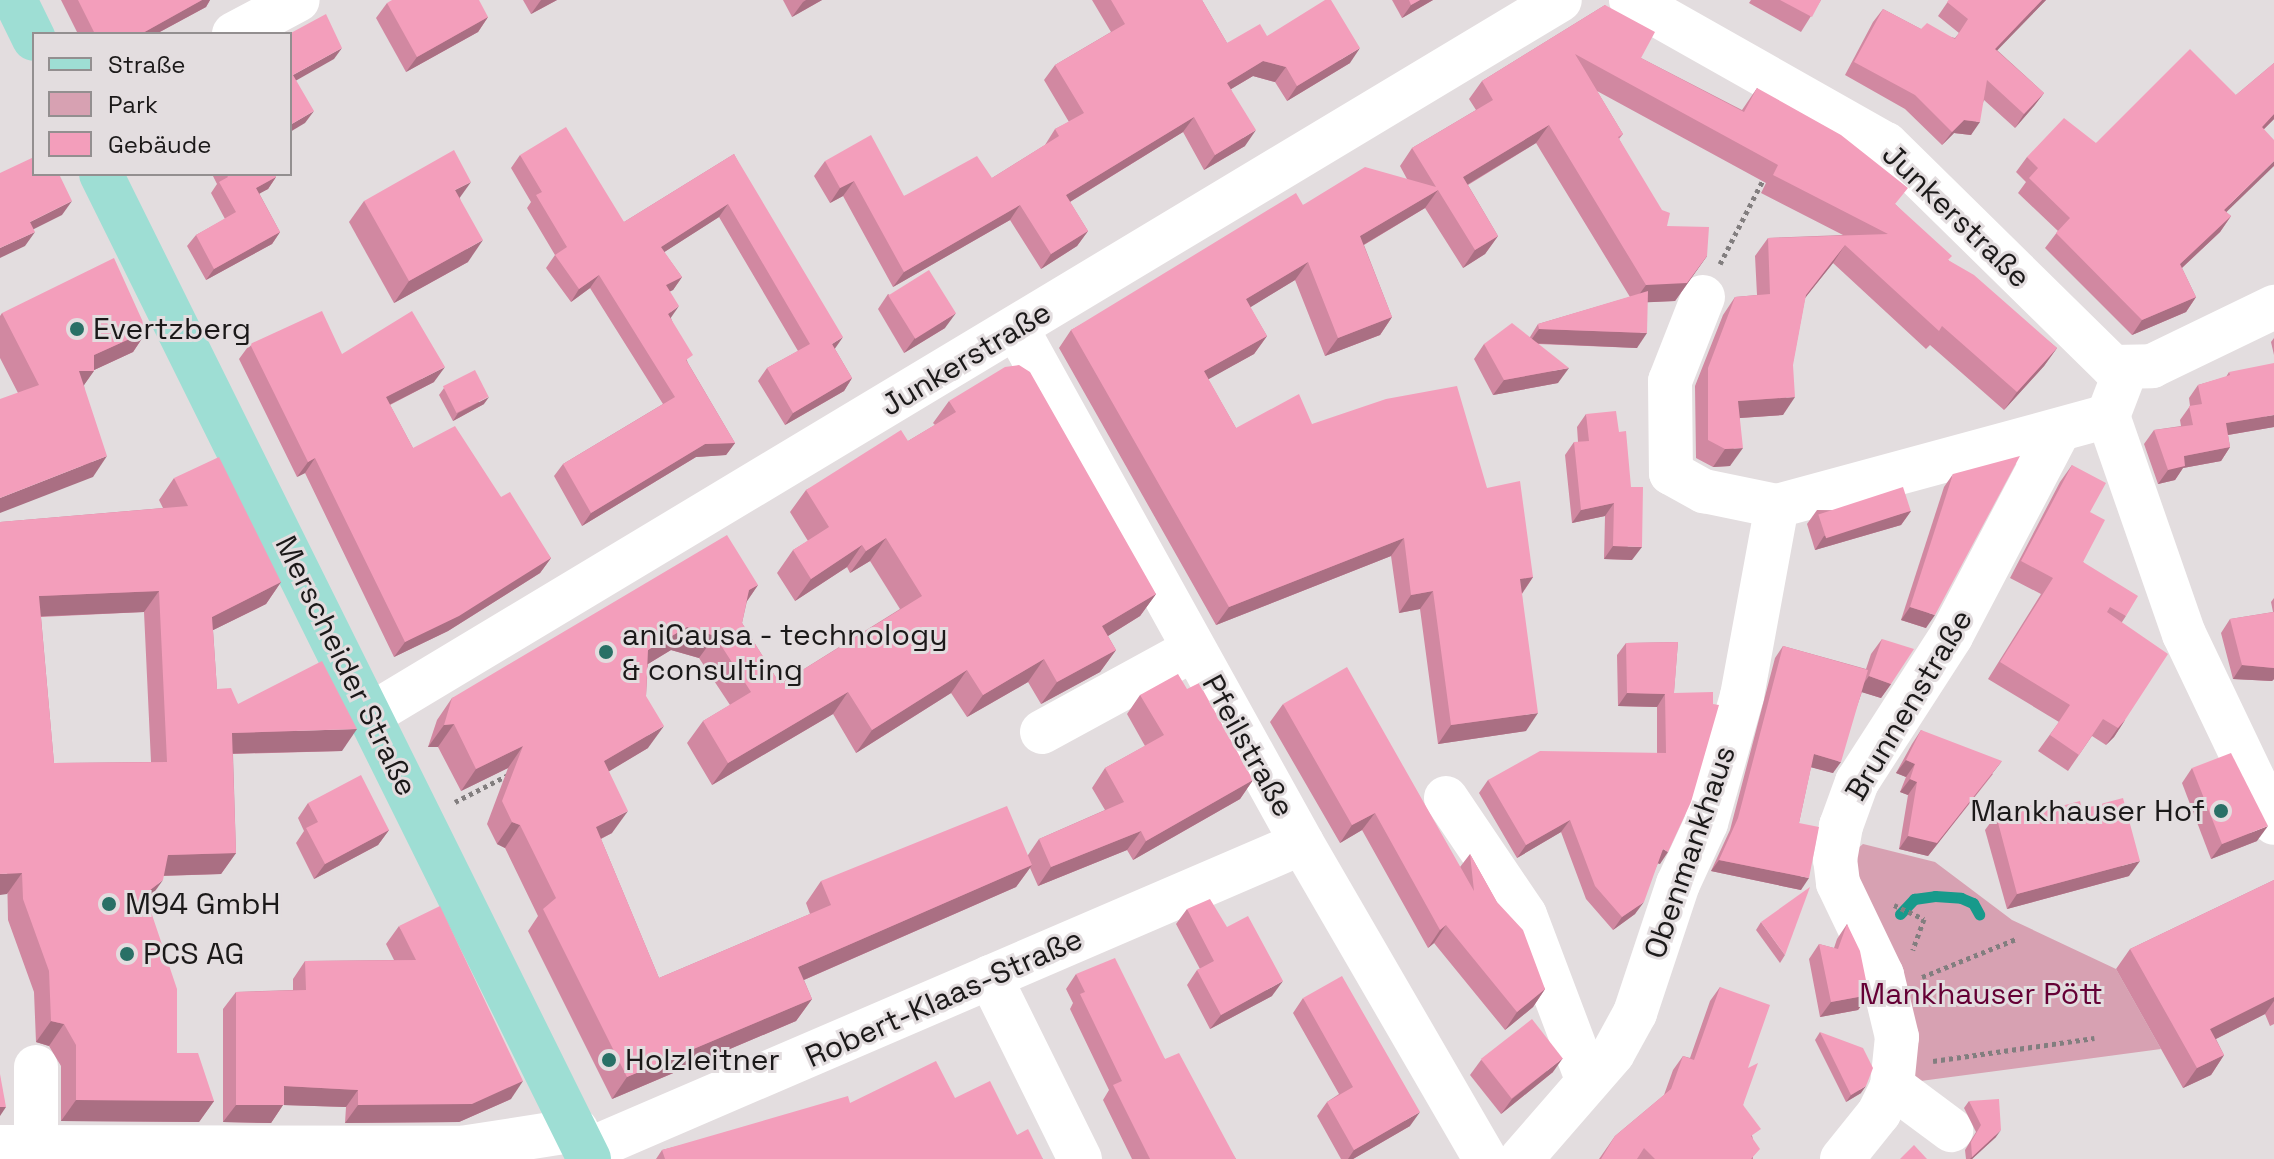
<!DOCTYPE html>
<html>
<head>
<meta charset="utf-8">
<style>
  body { margin:0 }
  #map { position:relative; width:2274px; height:1159px; overflow:hidden; background:#e3dddf; font-family:"Space Grotesk",sans-serif }
  div>[style] { position:absolute }
  [style*='--x'] { left:calc(var(--x)*1px); top:calc(var(--y)*1px); width:calc(var(--w)*1px); rotate:calc(var(--a)*1deg) }
  .green>* { inset:0; background:#d7a1b2 }
  .stream>* { height:11px; margin:-5.5px; padding:0 5.5px; transform-origin:5.5px; border-radius:5.5px; background:#179a8b }
  .path>* { height:5px; margin-top:-2.5px; transform-origin:0; background:repeating-linear-gradient(90deg,#827e7f 0 4px,transparent 0 8px) }
  .minor>* { height:44px; margin:-22px; padding:0 22px; transform-origin:22px; border-radius:22px; background:#fff }
  .major>* { height:44px; margin:-22px; padding:0 22px; transform-origin:22px; border-radius:22px; background:#9eded4 }
  .wall>* { inset:0; background:#d188a1 }
  .shaded-wall>* { inset:0; background:#aa6f83 }
  .building>* { inset:0; background:#f39ebb; transform-origin:0 0 }
  .dots>* { width:22px; height:22px; translate:-50% -50%; box-sizing:border-box; border:4px solid #e3dddf; border-radius:50% }
  span { translate:-50% -50%; white-space:nowrap; text-align:center; line-height:1.15; -webkit-text-stroke:6px #e3dddf; paint-order:stroke }
  .street-label { font-size:30px; color:#1b1919 }
  .poi-label { font-size:30px; color:#1b1919 }
  .left { translate:0 -50%; text-align:left }
  .right { translate:-100% -50%; text-align:right }
  .park-label { font-size:30px; color:#650035 }
  .legend { position:absolute; left:32px; top:32px; width:260px; height:144px; box-sizing:border-box; background:#e3dddf; border:2px solid #938f90; margin:0; padding:10px 14px; list-style:none; font-size:24px; color:#1b1919 }
  .legend li { display:flex; align-items:center; gap:16px; height:40px }
  .legend b { width:40px; border:2px solid #938f90 }
</style>
</head>
<body>
<div id="map">
  <div class="green">
    <i style="clip-path:polygon(1863px 844px,1935px 862px,2012px 920px,2116px 969px,2161px 1049px,1913px 1082px,1855px 900px,1851px 854px)"></i>
  </div>
  <div class="stream">
    <i style="--x:1900;--y:914;--w:21;--a:-47"></i>
    <i style="--x:1914;--y:899;--w:21;--a:-8"></i>
    <i style="--x:1935;--y:896;--w:26;--a:4"></i>
    <i style="--x:1961;--y:898;--w:13;--a:23"></i>
    <i style="--x:1973;--y:903;--w:13;--a:61"></i>
  </div>
  <div class="path">
    <i style="--x:1720;--y:264;--w:99;--a:-62.9"></i>
    <i style="--x:455;--y:802;--w:62;--a:-27"></i>
    <i style="--x:1894;--y:905;--w:33;--a:25"></i>
    <i style="--x:1924;--y:919;--w:33;--a:110"></i>
    <i style="--x:1922;--y:977;--w:101;--a:-22"></i>
    <i style="--x:1933;--y:1061;--w:163;--a:-8.1"></i>
  </div>
  <div class="minor">
    <i style="--x:1631;--y:0;--w:293;--a:29.5"></i>
    <i style="--x:1886;--y:144;--w:318;--a:44.5"></i>
    <i style="--x:2113;--y:367;--w:39;--a:-1"></i>
    <i style="--x:2152;--y:366;--w:136;--a:-25.8"></i>
    <i style="--x:234;--y:34;--w:72;--a:-28"></i>
    <i style="--x:1703;--y:297;--w:90;--a:111.4"></i>
    <i style="--x:1670;--y:381;--w:92;--a:89.4"></i>
    <i style="--x:1671;--y:473;--w:38;--a:29"></i>
    <i style="--x:1704;--y:491;--w:75;--a:11.6"></i>
    <i style="--x:1777;--y:506;--w:343;--a:-15.2"></i>
    <i style="--x:2108;--y:416;--w:50;--a:-69"></i>
    <i style="--x:1017;--y:329;--w:588;--a:60.99"></i>
    <i style="--x:1302;--y:843;--w:365;--a:59.9"></i>
    <i style="--x:2108;--y:416;--w:231;--a:70.8"></i>
    <i style="--x:2184;--y:634;--w:209;--a:64.5"></i>
    <i style="--x:370;--y:715;--w:1388;--a:-31"></i>
    <i style="--x:1042;--y:732;--w:173;--a:-28.6"></i>
    <i style="--x:1446;--y:798;--w:141;--a:56"></i>
    <i style="--x:1525;--y:915;--w:178;--a:69.3"></i>
    <i style="--x:990;--y:977;--w:203;--a:63.7"></i>
    <i style="--x:36;--y:1067;--w:80;--a:90"></i>
    <i style="--x:1892;--y:1086;--w:74;--a:36.7"></i>
    <i style="--x:0;--y:1147;--w:461;--a:0.1"></i>
    <i style="--x:461;--y:1148;--w:117;--a:-8.8"></i>
    <i style="--x:586;--y:1151;--w:779;--a:-23.28"></i>
    <i style="--x:1521;--y:1159;--w:140;--a:-49"></i>
    <i style="--x:1613;--y:1053;--w:46;--a:-61.2"></i>
    <i style="--x:1635;--y:1013;--w:136;--a:-71.6"></i>
    <i style="--x:1678;--y:884;--w:67;--a:-65.3"></i>
    <i style="--x:1706;--y:823;--w:132;--a:-74.2"></i>
    <i style="--x:1742;--y:696;--w:193;--a:-79.6"></i>
    <i style="--x:1842;--y:1159;--w:59;--a:-51.2"></i>
    <i style="--x:1879;--y:1113;--w:30;--a:-64"></i>
    <i style="--x:1892;--y:1086;--w:49;--a:-84.2"></i>
    <i style="--x:1897;--y:1037;--w:64;--a:-103.6"></i>
    <i style="--x:1882;--y:975;--w:102;--a:-115.6"></i>
    <i style="--x:1838;--y:883;--w:23;--a:-97"></i>
    <i style="--x:1835;--y:860;--w:35;--a:-80"></i>
    <i style="--x:1841;--y:826;--w:47;--a:-70"></i>
    <i style="--x:1857;--y:782;--w:174;--a:-57.2"></i>
    <i style="--x:1951;--y:636;--w:228;--a:-62.3"></i>
  </div>
  <div class="major">
    <i style="--x:15;--y:0;--w:43;--a:64"></i>
    <i style="--x:101;--y:174;--w:1099;--a:63.64"></i>
  </div>
  <div class="wall">
    <i style="clip-path:polygon(61px 0,210px 0,206px 7px,156px 34px,78px 34px)"></i>
    <i style="clip-path:polygon(523px 0,557px 0,531px 14px)"></i>
    <i style="clip-path:polygon(783px 0,822px 0,792px 17px)"></i>
    <i style="clip-path:polygon(1092px 0,1202px 0,1227px 43px,1267px 36px,1350px 63px,1287px 101px,1275px 82px,1253px 76px,1231px 89px,1245px 146px,1204px 170px,1183px 132px,1070px 202px,1088px 231px,1077px 246px,1041px 269px,1010px 220px,893px 287px,843px 196px,830px 203px,814px 176px,825px 161px,904px 196px,992px 178px,1045px 145px,1055px 129px,1069px 122px,1044px 80px,1055px 65px,1111px 32px)"></i>
    <i style="clip-path:polygon(1392px 0,1433px 0,1402px 18px)"></i>
    <i style="clip-path:polygon(1751px 0,1821px 0,1801px 32px,1749px 3px)"></i>
    <i style="clip-path:polygon(1949px 0,2046px 0,1997px 50px,2044px 93px,2034px 106px,2015px 128px,1984px 100px,1971px 135px,1954px 133px,1942px 145px,1905px 109px,1845px 75px,1873px 22px,1883px 9px,1921px 29px,1955px 38px,1959px 33px,1938px 16px)"></i>
    <i style="clip-path:polygon(387px 3px,488px 17px,478px 32px,406px 72px,376px 18px)"></i>
    <i style="clip-path:polygon(1605px 5px,1641px 58px,1742px 110px,1757px 88px,1896px 205px,1948px 260px,2057px 348px,2044px 366px,2004px 410px,1930px 345px,1926px 349px,1833px 263px,1805px 298px,1783px 415px,1740px 418px,1730px 466px,1713px 467px,1696px 458px,1695px 386px,1723px 315px,1735px 297px,1757px 295px,1755px 256px,1768px 238px,1843px 235px,1761px 193px,1766px 183px,1597px 91px,1623px 134px,1619px 139px,1667px 226px,1707px 256px,1675px 301px,1647px 302px,1637px 348px,1538px 344px,1558px 383px,1493px 395px,1474px 359px,1484px 344px,1530px 337px,1538px 324px,1630px 297px,1536px 143px,1468px 185px,1498px 236px,1485px 254px,1463px 268px,1425px 208px,1364px 245px,1392px 317px,1380px 335px,1325px 356px,1295px 280px,1250px 307px,1267px 336px,1254px 354px,1208px 379px,1236px 428px,1312px 424px,1487px 488px,1533px 577px,1522px 594px,1526px 731px,1438px 744px,1420px 609px,1399px 613px,1391px 556px,1216px 625px,1059px 348px,1071px 330px,1303px 205px,1407px 179px,1400px 166px,1412px 148px,1476px 110px,1469px 99px,1482px 81px)"></i>
    <i style="clip-path:polygon(2274px 63px,2274px 119px,2264px 129px,2226px 212px,2231px 216px,2220px 232px,2182px 268px,2196px 297px,2186px 312px,2132px 335px,2045px 248px,2058px 231px,2018px 193px,2026px 182px,2016px 172px,2027px 157px,2096px 143px,2236px 95px)"></i>
    <i style="clip-path:polygon(734px 154px,835px 349px,852px 378px,844px 391px,785px 425px,758px 381px,767px 368px,798px 351px,719px 217px,664px 252px,682px 277px,673px 290px,669px 291px,671px 318px,688px 363px,735px 443px,726px 455px,696px 457px,582px 526px,554px 476px,563px 464px,663px 404px,590px 288px,571px 302px,546px 268px,555px 255px,527px 208px,531px 202px,511px 168px,520px 155px,624px 222px)"></i>
    <i style="clip-path:polygon(212px 174px,274px 174px,276px 177px,268px 189px,259px 193px,280px 232px,272px 244px,206px 280px,187px 246px,196px 235px,225px 219px,211px 193px,217px 184px)"></i>
    <i style="clip-path:polygon(460px 198px,468px 262px,394px 303px,349px 222px,364px 201px)"></i>
    <i style="clip-path:polygon(888px 294px,945px 328px,904px 353px,878px 309px)"></i>
    <i style="clip-path:polygon(2px 313px,147px 331px,133px 352px,94px 370px,84px 385px,93px 477px,18px 393px,0 358px,0 316px)"></i>
    <i style="clip-path:polygon(2274px 338px,2274px 355px,2271px 342px)"></i>
    <i style="clip-path:polygon(250px 344px,434px 382px,390px 405px,413px 448px,501px 497px,551px 558px,540px 573px,448px 631px,394px 657px,305px 473px,297px 477px,239px 359px)"></i>
    <i style="clip-path:polygon(2229px 372px,2274px 427px,2228px 435px,2230px 447px,2221px 461px,2183px 468px,2175px 480px,2158px 484px,2144px 444px,2154px 430px,2181px 426px,2180px 420px,2190px 406px,2189px 398px,2198px 385px,2226px 377px)"></i>
    <i style="clip-path:polygon(444px 388px,484px 404px,453px 421px,439px 395px)"></i>
    <i style="clip-path:polygon(949px 401px,1156px 594px,1140px 616px,1108px 636px,1116px 650px,1100px 672px,1041px 704px,1028px 682px,967px 717px,951px 693px,856px 753px,833px 714px,712px 785px,687px 743px,703px 721px,730px 705px,699px 658px,671px 650px,648px 664px,646px 696px,648px 748px,609px 771px,612px 833px,601px 839px,659px 978px,810px 914px,806px 903px,821px 881px,1028px 855px,1039px 839px,1105px 810px,1092px 788px,1105px 768px,1145px 746px,1127px 714px,1140px 695px,1187px 689px,1253px 780px,1240px 799px,1133px 860px,1127px 850px,1038px 886px,1030px 868px,1016px 887px,804px 980px,812px 999px,796px 1021px,612px 1099px,528px 931px,538px 916px,505px 848px,497px 844px,487px 824px,508px 768px,461px 791px,438px 747px,428px 747px,437px 720px,452px 698px,758px 585px,747px 601px,742px 623px,780px 684px,900px 609px,870px 561px,850px 573px,847px 567px,795px 601px,777px 573px,793px 550px,808px 541px,790px 512px,806px 490px,908px 441px,935px 425px,933px 423px)"></i>
    <i style="clip-path:polygon(1586px 414px,1632px 560px,1604px 559px,1605px 516px,1572px 523px,1565px 455px,1574px 442px,1578px 442px,1577px 427px)"></i>
    <i style="clip-path:polygon(2072px 465px,2090px 512px,2083px 562px,2126px 616px,2122px 622px,2125px 720px,2114px 737px,2106px 745px,2092px 736px,2068px 771px,2038px 751px,2059px 722px,1988px 679px,2041px 594px,2010px 578px,2060px 482px)"></i>
    <i style="clip-path:polygon(1953px 474px,1926px 628px,1901px 620px,1944px 487px)"></i>
    <i style="clip-path:polygon(evenodd,174px 478px,281px 582px,266px 604px,213px 630px,217px 689px,238px 704px,342px 751px,233px 754px,236px 853px,221px 874px,163px 876px,147px 901px,177px 1053px,214px 1101px,199px 1122px,61px 1121px,61px 1066px,49px 1046px,36px 1042px,34px 992px,8px 920px,0 522px,163px 508px,159px 500px,174px 478px,144px 612px,151px 762px,54px 763px,41px 617px,144px 612px)"></i>
    <i style="clip-path:polygon(1817px 510px,1911px 511px,1901px 525px,1815px 550px,1807px 524px)"></i>
    <i style="clip-path:polygon(2274px 598px,2274px 679px,2272px 681px,2233px 679px,2221px 633px,2230px 619px,2273px 612px,2271px 602px)"></i>
    <i style="clip-path:polygon(1882px 639px,1891px 684px,1881px 698px,1862px 692px,1833px 773px,1811px 767px,1799px 823px,1801px 890px,1711px 871px,1730px 830px,1775px 658px,1783px 646px,1866px 669px,1871px 654px)"></i>
    <i style="clip-path:polygon(1678px 642px,1660px 864px,1658px 863px,1635px 914px,1613px 930px,1586px 899px,1561px 832px,1517px 858px,1479px 793px,1488px 780px,1657px 753px,1657px 707px,1618px 706px,1617px 655px,1626px 643px)"></i>
    <i style="clip-path:polygon(1283px 704px,1460px 867px,1470px 854px,1545px 989px,1533px 1007px,1505px 1030px,1434px 943px,1428px 948px,1362px 830px,1340px 843px,1270px 722px)"></i>
    <i style="clip-path:polygon(1921px 730px,1993px 774px,1928px 856px,1899px 849px,1908px 795px,1900px 792px,1906px 777px,1896px 773px,1912px 744px)"></i>
    <i style="clip-path:polygon(2192px 768px,2257px 841px,2211px 859px,2182px 783px)"></i>
    <i style="clip-path:polygon(308px 803px,389px 830px,378px 845px,314px 879px,296px 843px,304px 831px,298px 818px)"></i>
    <i style="clip-path:polygon(2082px 809px,2129px 876px,2007px 909px,1985px 830px,1996px 815px)"></i>
    <i style="clip-path:polygon(2274px 880px,2274px 1024px,2270px 1026px,2265px 1014px,2216px 1039px,2224px 1055px,2211px 1075px,2183px 1088px,2116px 969px,2130px 949px)"></i>
    <i style="clip-path:polygon(1187px 909px,1272px 996px,1210px 1029px,1187px 985px,1197px 970px,1200px 969px,1176px 924px)"></i>
    <i style="clip-path:polygon(1761px 922px,1785px 955px,1780px 963px,1756px 930px)"></i>
    <i style="clip-path:polygon(1847px 924px,1869px 995px,1858px 1010px,1820px 1017px,1809px 959px,1819px 944px,1834px 948px,1837px 939px)"></i>
    <i style="clip-path:polygon(399px 926px,511px 1099px,459px 1122px,345px 1123px,346px 1107px,283px 1105px,271px 1123px,223px 1122px,223px 1009px,236px 992px,293px 990px,293px 979px,305px 961px,394px 960px,386px 944px)"></i>
    <i style="clip-path:polygon(1076px 974px,1165px 1059px,1236px 1159px,1132px 1159px,1103px 1100px,1109px 1090px,1070px 1009px,1073px 1003px,1066px 989px)"></i>
    <i style="clip-path:polygon(1720px 987px,1748px 1068px,1743px 1105px,1753px 1139px,1753px 1159px,1599px 1159px,1615px 1136px,1664px 1095px,1673px 1070px,1683px 1056px,1690px 1058px,1710px 1001px)"></i>
    <i style="clip-path:polygon(1303px 998px,1410px 1126px,1353px 1159px,1341px 1159px,1317px 1116px,1327px 1102px,1339px 1094px,1293px 1013px)"></i>
    <i style="clip-path:polygon(1820px 1032px,1861px 1093px,1846px 1102px,1815px 1040px)"></i>
    <i style="clip-path:polygon(1481px 1060px,1553px 1072px,1501px 1114px,1470px 1075px)"></i>
    <i style="clip-path:polygon(955px 1098px,1017px 1135px,1043px 1159px,656px 1159px,662px 1150px,850px 1103px)"></i>
    <i style="clip-path:polygon(1969px 1101px,1996px 1137px,1972px 1159px,1966px 1159px,1965px 1150px,1976px 1132px,1964px 1108px)"></i>
  </div>
  <div class="shaded-wall">
    <i style="clip-path:polygon(202px 0,210px 0,206px 7px,156px 34px,141px 34px)"></i>
    <i style="clip-path:polygon(541px 0,557px 0,531px 14px)"></i>
    <i style="clip-path:polygon(806px 0,822px 0,792px 17px,803px 2px)"></i>
    <i style="clip-path:polygon(1420px 0,1433px 0,1402px 18px,1411px 5px)"></i>
    <i style="clip-path:polygon(2042px 0,2046px 0,1986px 62px,1995px 49px)"></i>
    <i style="clip-path:polygon(488px 17px,478px 32px,406px 72px,417px 57px)"></i>
    <i style="clip-path:polygon(342px 48px,334px 59px,290px 84px,293px 75px)"></i>
    <i style="clip-path:polygon(1360px 48px,1350px 63px,1287px 101px,1297px 86px)"></i>
    <i style="clip-path:polygon(1263px 61px,1286px 67px,1275px 82px,1253px 76px,1216px 98px,1227px 83px)"></i>
    <i style="clip-path:polygon(2044px 93px,2034px 106px,2015px 128px,2024px 114px)"></i>
    <i style="clip-path:polygon(314px 111px,305px 123px,290px 132px,290px 125px)"></i>
    <i style="clip-path:polygon(2274px 114px,2274px 119px,2251px 142px,2262px 127px)"></i>
    <i style="clip-path:polygon(1194px 117px,1183px 132px,1055px 211px,1066px 195px)"></i>
    <i style="clip-path:polygon(1964px 120px,1980px 122px,1971px 135px,1954px 133px,1942px 145px,1952px 132px)"></i>
    <i style="clip-path:polygon(1549px 125px,1536px 143px,1450px 195px,1463px 177px)"></i>
    <i style="clip-path:polygon(1256px 130px,1245px 146px,1204px 170px,1215px 155px)"></i>
    <i style="clip-path:polygon(2274px 161px,2274px 166px,2213px 225px,2224px 210px)"></i>
    <i style="clip-path:polygon(276px 177px,268px 189px,248px 200px,256px 188px)"></i>
    <i style="clip-path:polygon(854px 181px,843px 196px,830px 203px,840px 188px)"></i>
    <i style="clip-path:polygon(471px 182px,456px 203px,455px 190px)"></i>
    <i style="clip-path:polygon(1438px 190px,1425px 208px,1348px 254px,1360px 236px)"></i>
    <i style="clip-path:polygon(72px 201px,62px 215px,20px 236px,30px 222px)"></i>
    <i style="clip-path:polygon(728px 204px,719px 217px,652px 260px,661px 247px)"></i>
    <i style="clip-path:polygon(1020px 205px,1010px 220px,893px 287px,904px 272px)"></i>
    <i style="clip-path:polygon(2231px 216px,2220px 232px,2170px 279px,2180px 264px)"></i>
    <i style="clip-path:polygon(1088px 231px,1077px 246px,1041px 269px,1051px 254px)"></i>
    <i style="clip-path:polygon(35px 232px,25px 246px,0 258px,0 248px)"></i>
    <i style="clip-path:polygon(280px 232px,272px 244px,206px 280px,214px 269px)"></i>
    <i style="clip-path:polygon(1498px 236px,1485px 254px,1463px 268px,1475px 250px)"></i>
    <i style="clip-path:polygon(483px 240px,468px 262px,394px 303px,409px 281px)"></i>
    <i style="clip-path:polygon(1845px 245px,1833px 263px,1793px 313px,1806px 295px)"></i>
    <i style="clip-path:polygon(1707px 256px,1675px 301px,1633px 303px,1646px 285px)"></i>
    <i style="clip-path:polygon(1308px 262px,1295px 280px,1233px 318px,1246px 299px)"></i>
    <i style="clip-path:polygon(599px 275px,590px 288px,571px 302px,579px 289px)"></i>
    <i style="clip-path:polygon(682px 277px,673px 290px,657px 298px,666px 285px)"></i>
    <i style="clip-path:polygon(2196px 297px,2186px 312px,2132px 335px,2142px 320px)"></i>
    <i style="clip-path:polygon(679px 306px,670px 319px,668px 314px)"></i>
    <i style="clip-path:polygon(956px 313px,945px 328px,904px 353px,915px 338px)"></i>
    <i style="clip-path:polygon(1392px 317px,1380px 335px,1325px 356px,1338px 338px)"></i>
    <i style="clip-path:polygon(1539px 329px,1647px 333px,1637px 348px,1529px 343px)"></i>
    <i style="clip-path:polygon(147px 331px,133px 352px,92px 371px,94px 371px,79px 392px,79px 371px,94px 355px)"></i>
    <i style="clip-path:polygon(1267px 336px,1254px 354px,1191px 389px,1204px 371px)"></i>
    <i style="clip-path:polygon(843px 337px,834px 350px,832px 344px)"></i>
    <i style="clip-path:polygon(2057px 348px,2044px 366px,2004px 410px,2017px 392px)"></i>
    <i style="clip-path:polygon(445px 367px,434px 382px,375px 412px,386px 397px)"></i>
    <i style="clip-path:polygon(1569px 368px,1558px 383px,1493px 395px,1504px 380px)"></i>
    <i style="clip-path:polygon(852px 378px,844px 391px,785px 425px,793px 413px)"></i>
    <i style="clip-path:polygon(489px 397px,484px 404px,453px 421px,458px 413px)"></i>
    <i style="clip-path:polygon(1795px 397px,1783px 415px,1725px 419px,1738px 401px)"></i>
    <i style="clip-path:polygon(2274px 415px,2274px 427px,2216px 437px,2226px 423px)"></i>
    <i style="clip-path:polygon(735px 443px,726px 455px,696px 457px,582px 526px,591px 513px,705px 444px)"></i>
    <i style="clip-path:polygon(2230px 447px,2221px 461px,2183px 468px,2175px 480px,2158px 484px,2168px 470px,2184px 456px)"></i>
    <i style="clip-path:polygon(1743px 448px,1730px 466px,1713px 467px,1725px 449px)"></i>
    <i style="clip-path:polygon(107px 456px,93px 477px,0 513px,0 498px)"></i>
    <i style="clip-path:polygon(315px 458px,305px 473px,297px 477px,308px 462px)"></i>
    <i style="clip-path:polygon(1614px 503px,1605px 516px,1572px 523px,1581px 510px)"></i>
    <i style="clip-path:polygon(1911px 511px,1901px 525px,1815px 550px,1824px 536px)"></i>
    <i style="clip-path:polygon(886px 538px,870px 561px,850px 573px,866px 551px)"></i>
    <i style="clip-path:polygon(1404px 538px,1391px 556px,1216px 625px,1229px 607px)"></i>
    <i style="clip-path:polygon(862px 545px,847px 567px,795px 601px,811px 579px)"></i>
    <i style="clip-path:polygon(1613px 546px,1642px 547px,1632px 560px,1604px 559px)"></i>
    <i style="clip-path:polygon(551px 558px,540px 573px,448px 631px,394px 657px,405px 642px)"></i>
    <i style="clip-path:polygon(1533px 577px,1520px 596px,1520px 579px)"></i>
    <i style="clip-path:polygon(281px 582px,266px 604px,197px 638px,212px 617px)"></i>
    <i style="clip-path:polygon(758px 585px,743px 607px,749px 590px)"></i>
    <i style="clip-path:polygon(159px 591px,144px 612px,24px 617px,39px 596px)"></i>
    <i style="clip-path:polygon(1433px 591px,1420px 609px,1399px 613px,1411px 595px)"></i>
    <i style="clip-path:polygon(1156px 594px,1140px 616px,1087px 649px,1102px 626px)"></i>
    <i style="clip-path:polygon(1910px 607px,1935px 615px,1926px 628px,1901px 620px)"></i>
    <i style="clip-path:polygon(687px 627px,715px 636px,699px 658px,671px 650px,633px 673px,648px 650px)"></i>
    <i style="clip-path:polygon(1116px 650px,1100px 672px,1041px 704px,1057px 682px)"></i>
    <i style="clip-path:polygon(1044px 659px,1028px 682px,967px 717px,983px 695px)"></i>
    <i style="clip-path:polygon(2242px 665px,2274px 668px,2274px 679px,2272px 681px,2233px 679px)"></i>
    <i style="clip-path:polygon(967px 670px,951px 693px,856px 753px,872px 730px)"></i>
    <i style="clip-path:polygon(1869px 676px,1891px 684px,1881px 698px,1858px 691px)"></i>
    <i style="clip-path:polygon(848px 692px,833px 714px,712px 785px,728px 763px)"></i>
    <i style="clip-path:polygon(1627px 693px,1665px 694px,1657px 707px,1618px 706px)"></i>
    <i style="clip-path:polygon(1538px 713px,1526px 731px,1438px 744px,1451px 725px)"></i>
    <i style="clip-path:polygon(2125px 720px,2114px 737px,2106px 745px,2118px 728px)"></i>
    <i style="clip-path:polygon(454px 724px,438px 747px,428px 747px,444px 725px)"></i>
    <i style="clip-path:polygon(664px 726px,648px 748px,588px 784px,604px 761px)"></i>
    <i style="clip-path:polygon(357px 729px,342px 751px,217px 754px,232px 733px)"></i>
    <i style="clip-path:polygon(523px 746px,508px 768px,461px 791px,476px 769px)"></i>
    <i style="clip-path:polygon(1814px 754px,1841px 762px,1833px 773px,1806px 766px)"></i>
    <i style="clip-path:polygon(1906px 760px,1915px 764px,1906px 777px,1896px 773px)"></i>
    <i style="clip-path:polygon(2002px 761px,1928px 856px,1899px 849px,1908px 836px)"></i>
    <i style="clip-path:polygon(1910px 779px,1917px 782px,1908px 795px,1900px 792px)"></i>
    <i style="clip-path:polygon(1253px 780px,1240px 799px,1133px 860px,1146px 841px)"></i>
    <i style="clip-path:polygon(628px 811px,612px 833px,580px 849px,596px 827px)"></i>
    <i style="clip-path:polygon(1375px 813px,1362px 830px,1340px 843px,1352px 825px)"></i>
    <i style="clip-path:polygon(1570px 820px,1561px 832px,1517px 858px,1526px 845px)"></i>
    <i style="clip-path:polygon(512px 822px,520px 825px,505px 848px,497px 844px)"></i>
    <i style="clip-path:polygon(2268px 826px,2257px 841px,2211px 859px,2222px 844px)"></i>
    <i style="clip-path:polygon(389px 830px,378px 845px,314px 879px,325px 864px)"></i>
    <i style="clip-path:polygon(1141px 831px,1127px 850px,1038px 886px,1051px 867px)"></i>
    <i style="clip-path:polygon(1663px 849px,1668px 852px,1660px 864px,1654px 862px)"></i>
    <i style="clip-path:polygon(236px 853px,221px 874px,153px 876px,168px 855px)"></i>
    <i style="clip-path:polygon(1719px 860px,1809px 878px,1801px 890px,1711px 871px)"></i>
    <i style="clip-path:polygon(2140px 861px,2129px 876px,2007px 909px,2017px 894px)"></i>
    <i style="clip-path:polygon(1032px 865px,1016px 887px,783px 989px,798px 967px)"></i>
    <i style="clip-path:polygon(22px 873px,7px 894px,0 895px,0 874px)"></i>
    <i style="clip-path:polygon(163px 880px,148px 901px,145px 894px)"></i>
    <i style="clip-path:polygon(1644px 902px,1635px 914px,1613px 930px,1622px 917px)"></i>
    <i style="clip-path:polygon(1446px 925px,1434px 943px,1428px 948px,1440px 930px)"></i>
    <i style="clip-path:polygon(1283px 981px,1272px 996px,1210px 1029px,1221px 1015px)"></i>
    <i style="clip-path:polygon(1545px 989px,1533px 1007px,1505px 1030px,1517px 1012px)"></i>
    <i style="clip-path:polygon(1869px 995px,1858px 1010px,1820px 1017px,1831px 1002px)"></i>
    <i style="clip-path:polygon(2274px 997px,2274px 1001px,2265px 1014px,2196px 1049px,2210px 1029px)"></i>
    <i style="clip-path:polygon(812px 999px,796px 1021px,612px 1099px,627px 1077px)"></i>
    <i style="clip-path:polygon(51px 1021px,64px 1024px,49px 1046px,36px 1042px)"></i>
    <i style="clip-path:polygon(2224px 1055px,2211px 1075px,2183px 1088px,2197px 1068px)"></i>
    <i style="clip-path:polygon(1563px 1058px,1553px 1072px,1501px 1114px,1512px 1099px)"></i>
    <i style="clip-path:polygon(523px 1081px,511px 1099px,459px 1122px,345px 1123px,358px 1105px)"></i>
    <i style="clip-path:polygon(284px 1086px,358px 1090px,346px 1107px,283px 1105px,271px 1123px,223px 1122px,236px 1105px)"></i>
    <i style="clip-path:polygon(1866px 1086px,1861px 1093px,1846px 1102px,1851px 1095px)"></i>
    <i style="clip-path:polygon(76px 1100px,214px 1101px,199px 1122px,61px 1121px)"></i>
    <i style="clip-path:polygon(0 1107px,6px 1107px,0 1116px)"></i>
    <i style="clip-path:polygon(1420px 1112px,1410px 1126px,1353px 1159px,1348px 1159px,1354px 1150px)"></i>
    <i style="clip-path:polygon(2001px 1130px,1996px 1137px,1972px 1159px,1970px 1159px)"></i>
  </div>
  <div class="building">
    <i style="clip-path:polygon(78px 0,202px 0,141px 34px,95px 34px)"></i>
    <i style="clip-path:polygon(392px 0,479px 0,488px 17px,417px 57px,387px 3px)"></i>
    <i style="clip-path:polygon(1111px 0,1202px 0,1227px 43px,1260px 24px,1267px 36px,1325px 0,1331px 0,1360px 48px,1297px 86px,1286px 67px,1263px 61px,1227px 83px,1256px 130px,1215px 155px,1194px 117px,1066px 195px,1088px 231px,1051px 254px,1020px 205px,904px 272px,854px 181px,840px 188px,825px 161px,871px 135px,904px 196px,977px 156px,992px 178px,1059px 136px,1055px 129px,1084px 113px,1055px 65px,1125px 24px)"></i>
    <i style="clip-path:polygon(1409px 0,1420px 0,1411px 5px)"></i>
    <i style="clip-path:polygon(1780px 0,1821px 0,1812px 17px)"></i>
    <i style="clip-path:polygon(1949px 0,2042px 0,1995px 49px,2044px 93px,2024px 114px,1987px 80px,1980px 122px,1964px 120px,1952px 132px,1915px 95px,1854px 62px,1883px 9px,1921px 29px,1927px 23px,1955px 39px,1968px 19px,1947px 2px)"></i>
    <i style="clip-path:polygon(1605px 5px,1655px 32px,1641px 58px,1744px 112px,1757px 88px,1841px 135px,1908px 188px,1895px 204px,1952px 256px,1948px 260px,1974px 275px,2057px 348px,2017px 392px,1942px 326px,1939px 331px,1845px 245px,1806px 295px,1793px 365px,1795px 397px,1738px 401px,1743px 448px,1725px 449px,1708px 440px,1708px 368px,1735px 297px,1770px 294px,1768px 238px,1888px 234px,1773px 175px,1778px 165px,1575px 54px,1623px 134px,1618px 137px,1662px 210px,1670px 213px,1667px 226px,1709px 227px,1707px 256px,1687px 283px,1646px 285px,1549px 125px,1463px 177px,1498px 236px,1475px 250px,1438px 190px,1360px 236px,1392px 317px,1338px 338px,1308px 262px,1246px 299px,1267px 336px,1204px 371px,1236px 428px,1299px 394px,1312px 424px,1386px 399px,1457px 386px,1487px 488px,1520px 481px,1533px 577px,1520px 579px,1538px 713px,1451px 725px,1433px 591px,1411px 595px,1404px 538px,1229px 607px,1071px 330px,1296px 193px,1303px 205px,1365px 167px,1436px 187px,1412px 148px,1493px 100px,1482px 81px)"></i>
    <i style="clip-path:polygon(326px 14px,342px 48px,293px 75px,314px 111px,290px 125px,289px 34px)"></i>
    <i style="clip-path:polygon(2190px 49px,2236px 95px,2274px 63px,2274px 114px,2262px 127px,2274px 140px,2274px 161px,2224px 210px,2231px 216px,2180px 264px,2196px 297px,2142px 320px,2056px 233px,2070px 218px,2029px 178px,2038px 168px,2027px 157px,2064px 118px,2096px 143px)"></i>
    <i style="clip-path:polygon(566px 127px,624px 222px,734px 154px,843px 337px,832px 344px,852px 378px,793px 413px,767px 368px,810px 344px,728px 204px,661px 247px,682px 277px,666px 285px,679px 306px,668px 314px,693px 355px,686px 360px,735px 443px,705px 444px,591px 513px,563px 464px,675px 397px,599px 275px,579px 289px,555px 255px,567px 247px,536px 195px,542px 192px,520px 155px)"></i>
    <i style="clip-path:polygon(454px 150px,471px 182px,455px 190px,483px 240px,409px 281px,364px 201px)"></i>
    <i style="clip-path:polygon(34px 157px,34px 174px,59px 174px,72px 201px,30px 222px,35px 232px,0 248px,0 173px)"></i>
    <i style="clip-path:polygon(226px 174px,274px 174px,276px 177px,256px 188px,280px 232px,214px 269px,196px 235px,236px 212px,219px 182px,228px 177px)"></i>
    <i style="clip-path:polygon(114px 258px,147px 331px,94px 355px,94px 371px,79px 371px,107px 456px,0 498px,0 399px,39px 385px,2px 313px)"></i>
    <i style="left:929px;top:270px;width:51px;height:48px;rotate:58deg"></i>
    <i style="clip-path:polygon(1648px 291px,1647px 333px,1539px 329px,1538px 324px)"></i>
    <i style="clip-path:polygon(322px 311px,342px 354px,412px 311px,445px 367px,386px 397px,413px 448px,455px 426px,501px 497px,510px 492px,551px 558px,459px 616px,405px 642px,315px 458px,308px 462px,250px 344px)"></i>
    <i style="clip-path:polygon(1512px 323px,1569px 368px,1504px 380px,1484px 344px)"></i>
    <i style="clip-path:polygon(2274px 363px,2274px 415px,2226px 423px,2230px 447px,2184px 456px,2185px 466px,2168px 470px,2154px 430px,2193px 425px,2189px 406px,2202px 404px,2198px 385px,2230px 375px,2229px 372px)"></i>
    <i style="clip-path:polygon(1019px 365px,1030px 372px,1156px 594px,1102px 626px,1116px 650px,1057px 682px,1044px 659px,983px 695px,967px 670px,872px 730px,848px 692px,728px 763px,703px 721px,751px 692px,715px 636px,687px 627px,648px 650px,646px 696px,664px 726px,604px 761px,628px 811px,596px 827px,659px 978px,831px 905px,821px 881px,1007px 806px,1032px 865px,798px 967px,812px 999px,627px 1077px,543px 909px,556px 898px,520px 825px,512px 822px,502px 801px,523px 746px,476px 769px,454px 724px,444px 725px,452px 698px,727px 535px,758px 585px,749px 590px,742px 623px,780px 684px,922px 596px,886px 538px,866px 551px,862px 545px,811px 579px,793px 550px,829px 527px,806px 490px,901px 430px,908px 441px,956px 412px,949px 401px,1005px 367px)"></i>
    <i style="left:475px;top:370px;width:30px;height:36px;rotate:63deg"></i>
    <i style="clip-path:polygon(1616px 411px,1619px 432px,1626px 431px,1631px 487px,1643px 487px,1642px 547px,1613px 546px,1614px 503px,1581px 510px,1574px 442px,1589px 441px,1586px 414px)"></i>
    <i style="clip-path:polygon(2020px 456px,1935px 615px,1910px 607px,1953px 474px)"></i>
    <i style="clip-path:polygon(evenodd,219px 457px,281px 582px,212px 617px,217px 689px,231px 688px,238px 704px,322px 661px,357px 729px,232px 733px,236px 853px,168px 855px,163px 880px,145px 894px,177px 989px,177px 1053px,198px 1053px,214px 1101px,76px 1100px,76px 1045px,64px 1024px,51px 1021px,49px 971px,23px 899px,22px 873px,0 874px,0 522px,188px 506px,174px 478px,219px 457px,159px 591px,167px 762px,54px 763px,39px 596px,159px 591px)"></i>
    <i style="clip-path:polygon(2072px 465px,2106px 483px,2090px 512px,2105px 520px,2083px 562px,2138px 596px,2126px 616px,2110px 607px,2107px 612px,2168px 654px,2125px 720px,2118px 728px,2103px 719px,2079px 755px,2050px 735px,2070px 705px,2000px 662px,2053px 578px,2021px 561px)"></i>
    <i style="left:1903px;top:487px;width:25px;height:89px;rotate:72deg"></i>
    <i style="clip-path:polygon(2274px 612px,2274px 668px,2242px 665px,2230px 619px)"></i>
    <i style="clip-path:polygon(1882px 639px,1914px 649px,1891px 684px,1869px 676px)"></i>
    <i style="clip-path:polygon(1678px 642px,1674px 693px,1713px 692px,1713px 704px,1719px 705px,1691px 802px,1668px 852px,1663px 849px,1644px 902px,1622px 917px,1595px 886px,1570px 820px,1526px 845px,1488px 780px,1540px 751px,1666px 753px,1665px 694px,1627px 693px,1626px 643px)"></i>
    <i style="clip-path:polygon(1783px 646px,1868px 670px,1841px 762px,1814px 754px,1799px 823px,1819px 827px,1809px 878px,1719px 860px,1738px 818px)"></i>
    <i style="clip-path:polygon(1347px 667px,1474px 891px,1470px 854px,1497px 902px,1523px 930px,1545px 989px,1517px 1012px,1446px 925px,1440px 930px,1375px 813px,1352px 825px,1283px 704px)"></i>
    <i style="clip-path:polygon(1178px 674px,1187px 689px,1199px 683px,1253px 780px,1146px 841px,1141px 831px,1051px 867px,1039px 839px,1124px 802px,1105px 768px,1164px 735px,1140px 695px)"></i>
    <i style="clip-path:polygon(1921px 730px,2002px 761px,1937px 843px,1908px 836px,1917px 782px,1910px 779px,1915px 764px,1906px 760px)"></i>
    <i style="clip-path:polygon(2231px 753px,2268px 826px,2222px 844px,2192px 768px)"></i>
    <i style="clip-path:polygon(361px 775px,389px 830px,325px 864px,306px 828px,318px 822px,308px 803px)"></i>
    <i style="clip-path:polygon(2123px 798px,2140px 861px,2017px 894px,1996px 815px,2037px 804px,2039px 812px,2080px 801px,2082px 809px)"></i>
    <i style="clip-path:polygon(2274px 880px,2274px 997px,2210px 1029px,2224px 1055px,2197px 1068px,2130px 949px)"></i>
    <i style="clip-path:polygon(1810px 887px,1785px 955px,1761px 922px)"></i>
    <i style="clip-path:polygon(1210px 899px,1227px 927px,1248px 916px,1283px 981px,1221px 1015px,1197px 970px,1214px 961px,1187px 909px)"></i>
    <i style="clip-path:polygon(440px 906px,523px 1081px,472px 1104px,358px 1105px,358px 1090px,284px 1086px,284px 1105px,236px 1105px,236px 992px,306px 990px,305px 961px,416px 960px,399px 926px)"></i>
    <i style="clip-path:polygon(1847px 924px,1860px 951px,1869px 995px,1831px 1002px,1819px 944px,1838px 949px)"></i>
    <i style="clip-path:polygon(1115px 958px,1165px 1059px,1179px 1053px,1236px 1159px,1150px 1159px,1113px 1085px,1122px 1081px,1080px 994px,1085px 992px,1076px 974px)"></i>
    <i style="clip-path:polygon(1342px 976px,1420px 1112px,1354px 1150px,1327px 1102px,1353px 1087px,1303px 998px)"></i>
    <i style="clip-path:polygon(1720px 987px,1770px 1005px,1748px 1068px,1758px 1063px,1743px 1105px,1761px 1129px,1751px 1136px,1760px 1149px,1751px 1159px,1655px 1159px,1644px 1148px,1637px 1159px,1601px 1159px,1615px 1136px,1671px 1089px,1683px 1056px,1694px 1060px)"></i>
    <i style="left:1532px;top:1019px;width:50px;height:65px;rotate:52deg"></i>
    <i style="clip-path:polygon(1820px 1032px,1863px 1048px,1873px 1068px,1866px 1086px,1851px 1095px)"></i>
    <i style="clip-path:polygon(936px 1061px,955px 1098px,990px 1081px,1017px 1135px,1028px 1129px,1043px 1159px,665px 1159px,662px 1150px,848px 1096px,850px 1103px)"></i>
    <i style="clip-path:polygon(0 1074px,6px 1107px,0 1107px)"></i>
    <i style="clip-path:polygon(1999px 1099px,2001px 1130px,1972px 1157px,1971px 1142px,1981px 1125px,1969px 1101px)"></i>
    <i style="clip-path:polygon(1914px 1145px,1927px 1159px,1900px 1159px)"></i>
  </div>
  <div class="dots">
    <i style="left:77px;top:329px;background:#297066"></i>
    <i style="left:606px;top:652px;background:#297066"></i>
    <i style="left:2221px;top:811px;background:#297066"></i>
    <i style="left:109px;top:904px;background:#297066"></i>
    <i style="left:127px;top:954px;background:#297066"></i>
    <i style="left:609px;top:1060px;background:#297066"></i>
  </div>
  <div class="street-label">
    <span style="left:1956px;top:216px;rotate:44deg">Junkerstraße</span>
    <span style="left:966px;top:359px;rotate:-31deg">Junkerstraße</span>
    <span style="left:346px;top:666px;rotate:64deg">Merscheider Straße</span>
    <span style="left:1909px;top:705px;rotate:-59deg">Brunnenstraße</span>
    <span style="left:1248px;top:746px;rotate:61deg">Pfeilstraße</span>
    <span style="left:1690px;top:852px;rotate:-71deg">Obenmankhaus</span>
    <span style="left:944px;top:998px;rotate:-24deg">Robert-Klaas-Straße</span>
  </div>
  <div class="poi-label">
    <span class="left" style="left:93px;top:329px">Evertzberg</span>
    <span class="left" style="left:622px;top:652px">aniCausa - technology<br>&amp; consulting</span>
    <span class="right" style="left:2205px;top:811px">Mankhauser Hof</span>
    <span class="left" style="left:125px;top:904px">M94 GmbH</span>
    <span class="left" style="left:143px;top:954px">PCS AG</span>
    <span class="left" style="left:625px;top:1060px">Holzleitner</span>
  </div>
  <div class="park-label">
    <span style="left:1981px;top:994px">Mankhauser Pött</span>
  </div>
  <ul class="legend">
  <li><b style="height:10px;background:#9eded4"></b>Straße</li>
  <li><b style="height:22px;background:#d7a1b2"></b>Park</li>
  <li><b style="height:22px;background:#f39ebb"></b>Gebäude</li>
  </ul>
</div>
</body>
</html>
